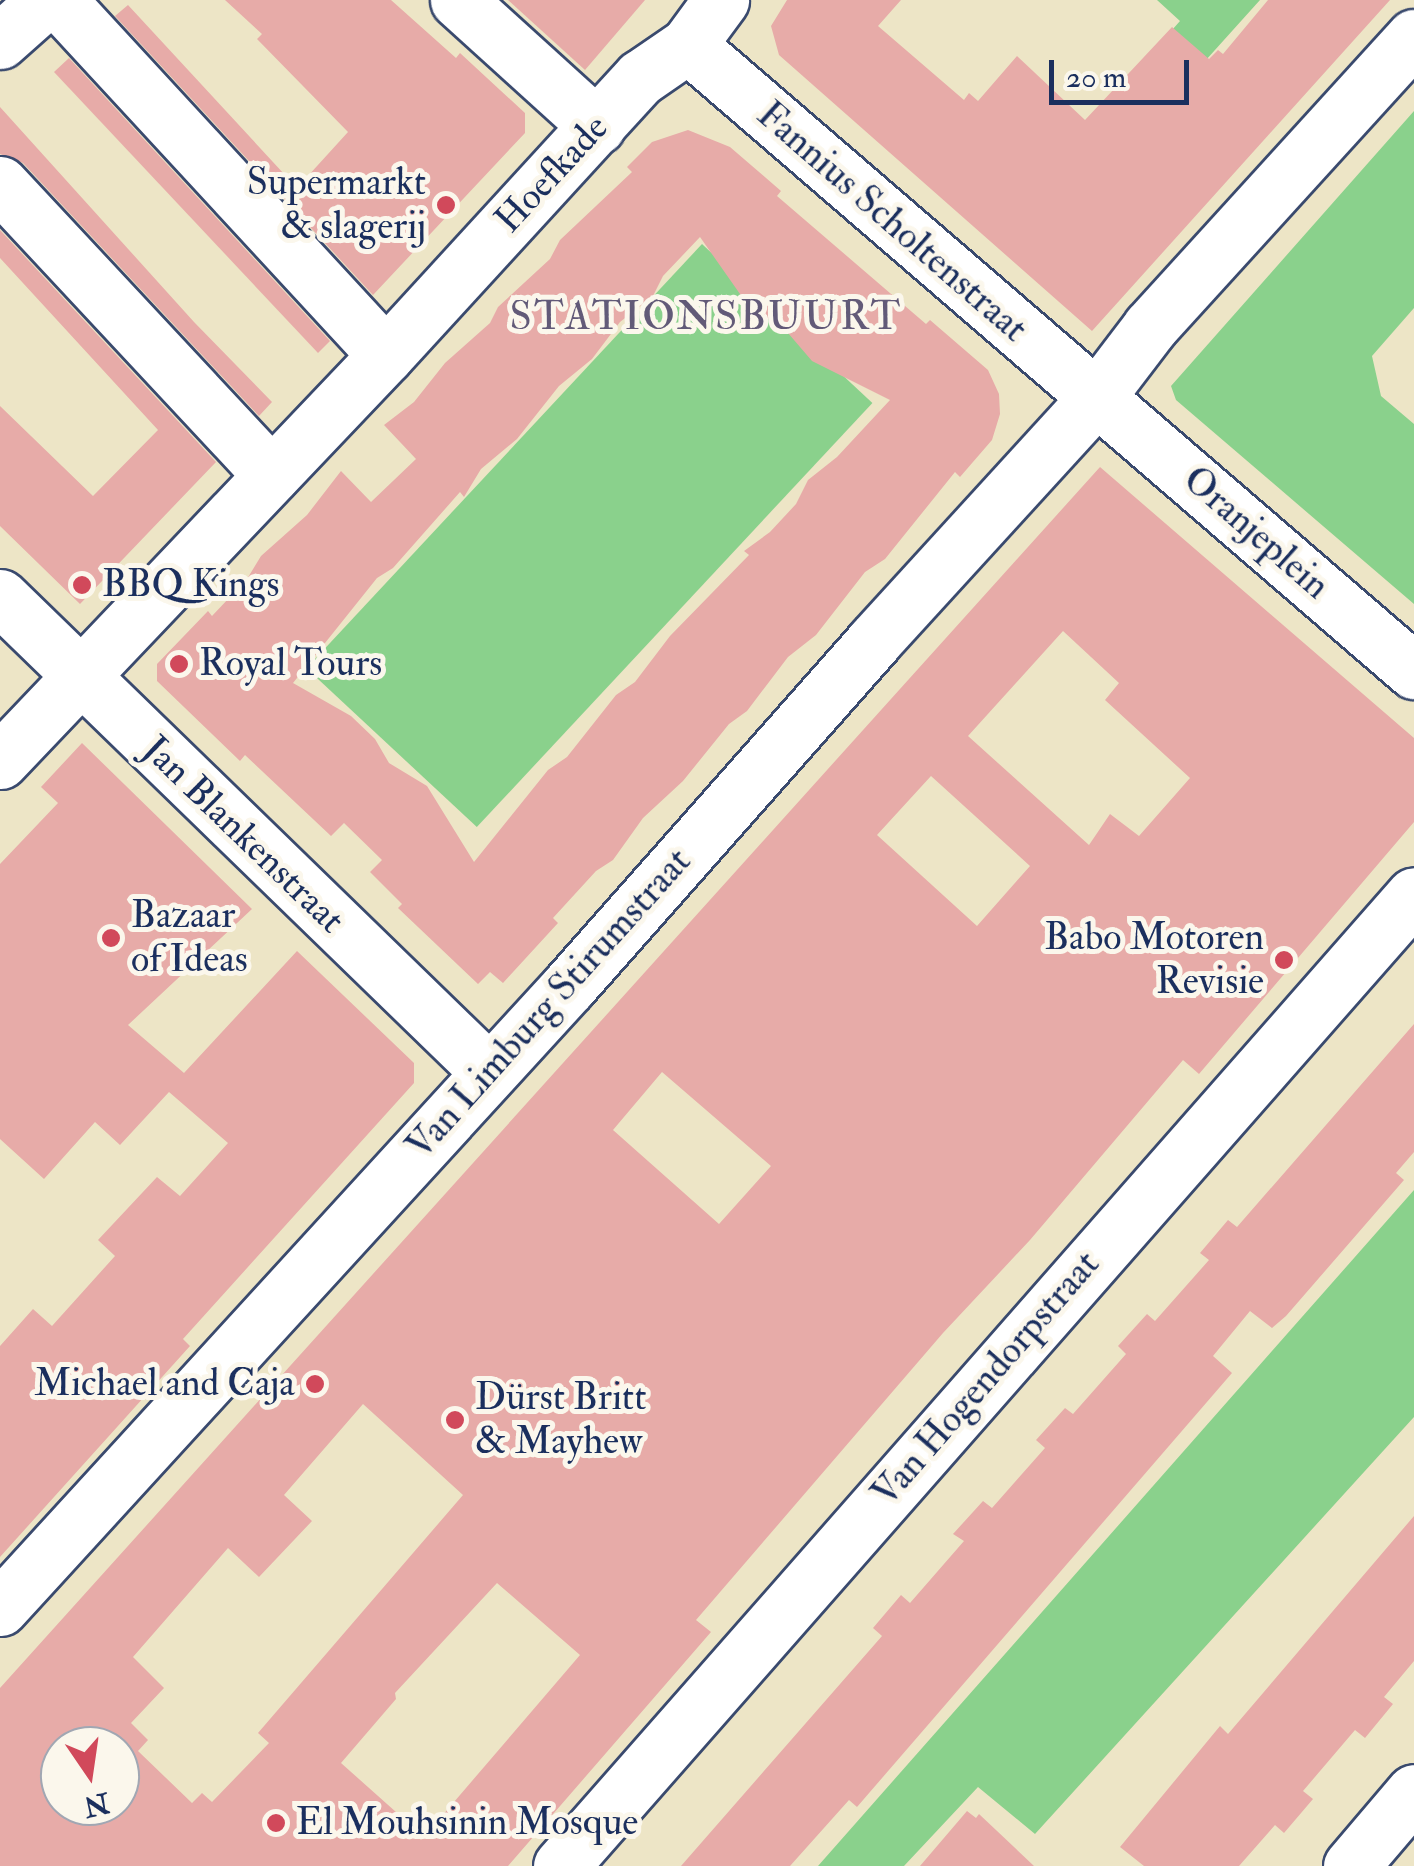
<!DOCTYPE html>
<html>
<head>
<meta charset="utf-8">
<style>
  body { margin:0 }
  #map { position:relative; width:1414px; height:1866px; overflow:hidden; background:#ede5c6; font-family:"IM FELL Double Pica",serif }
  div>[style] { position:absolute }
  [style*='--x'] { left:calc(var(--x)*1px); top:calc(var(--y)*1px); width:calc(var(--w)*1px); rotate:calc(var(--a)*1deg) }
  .green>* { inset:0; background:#8ad18c; transform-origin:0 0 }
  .building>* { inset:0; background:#e7aba8 }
  .roads { filter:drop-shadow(2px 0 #3a4a6e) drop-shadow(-2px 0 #3a4a6e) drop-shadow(0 2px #3a4a6e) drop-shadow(0 -2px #3a4a6e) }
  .minor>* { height:55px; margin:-27.5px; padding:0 27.5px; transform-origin:27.5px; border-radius:27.5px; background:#fff }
  .dots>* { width:28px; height:28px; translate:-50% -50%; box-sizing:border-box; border:5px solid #fbf7ec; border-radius:50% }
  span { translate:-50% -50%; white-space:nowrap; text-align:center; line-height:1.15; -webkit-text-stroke:10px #fbf7ec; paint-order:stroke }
  .street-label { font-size:38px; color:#1b2f5e }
  .poi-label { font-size:38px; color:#1b2f5e }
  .right { translate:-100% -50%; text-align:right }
  .left { translate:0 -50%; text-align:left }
  .neighbourhood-label { font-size:40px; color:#625a78; letter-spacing:2.5px }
  .north { position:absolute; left:40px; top:1726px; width:100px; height:100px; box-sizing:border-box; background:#fbf7ec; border:2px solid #a1a7b3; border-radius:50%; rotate:167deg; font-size:28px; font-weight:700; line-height:40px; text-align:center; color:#1b2f5e }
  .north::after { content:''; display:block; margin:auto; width:35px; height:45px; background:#d1495b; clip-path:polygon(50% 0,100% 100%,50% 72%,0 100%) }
  .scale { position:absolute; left:1049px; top:60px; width:140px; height:45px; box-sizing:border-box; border:5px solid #1b2f5e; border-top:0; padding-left:12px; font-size:30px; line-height:35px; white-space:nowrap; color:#1b2f5e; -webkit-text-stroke:8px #fbf7ec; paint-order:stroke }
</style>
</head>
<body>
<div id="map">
  <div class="green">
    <i style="clip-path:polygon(1157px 0,1260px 0,1151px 121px,1118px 91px,1180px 21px)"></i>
    <i style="clip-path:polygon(1414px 111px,1414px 308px,1372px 356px,1381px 396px,1414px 424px,1414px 604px,1176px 400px,1171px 386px)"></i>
    <i style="left:702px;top:244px;width:233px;height:580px;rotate:43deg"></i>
    <i style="clip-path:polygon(1414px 1190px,1414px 1417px,1035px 1834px,978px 1787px,904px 1866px,818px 1866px)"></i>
  </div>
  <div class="building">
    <i style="clip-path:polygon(225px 0,391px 0,456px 58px,460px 53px,525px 113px,525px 133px,373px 295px,115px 16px,128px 5px,297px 188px,348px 132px,257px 39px,262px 34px)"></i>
    <i style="clip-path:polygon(508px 0,645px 0,585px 70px)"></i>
    <i style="clip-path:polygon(787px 0,901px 0,878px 26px,964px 100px,969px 93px,978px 101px,1017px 56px,1085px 120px,1172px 27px,1209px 59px,1218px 50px,1223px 54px,1268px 0,1390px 0,1092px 331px,779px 55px,771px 26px)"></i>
    <i style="clip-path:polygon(69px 58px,330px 341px,318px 353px,54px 72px)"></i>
    <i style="clip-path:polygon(0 107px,194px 322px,272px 402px,259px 416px,23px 163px,0 154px)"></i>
    <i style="clip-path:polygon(evenodd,688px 130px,730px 147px,781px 191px,777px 196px,926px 324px,930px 320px,988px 370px,999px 394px,1000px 414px,992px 440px,960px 477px,955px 472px,885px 559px,865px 572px,816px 635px,788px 657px,747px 711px,729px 724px,683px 781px,643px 818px,613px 860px,596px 871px,553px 918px,558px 923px,503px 983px,490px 972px,478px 984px,398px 908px,402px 904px,370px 872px,382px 860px,344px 823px,331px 836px,245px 755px,240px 761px,157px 681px,157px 664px,208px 611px,212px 616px,247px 579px,261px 556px,307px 515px,341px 471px,371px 502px,416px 459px,384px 425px,414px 402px,445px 363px,490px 323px,498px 307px,550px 259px,560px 240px,632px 172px,627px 167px,652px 142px,688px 130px,700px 237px,747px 304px,788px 333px,812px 361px,890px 400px,837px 457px,808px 480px,796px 504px,770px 532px,744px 551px,749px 555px,670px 636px,635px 682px,616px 695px,567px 757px,548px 770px,474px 862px,427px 786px,389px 763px,375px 739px,351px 716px,293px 683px,377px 578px,393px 568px,460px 492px,464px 497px,481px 469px,517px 439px,559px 386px,592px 359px,620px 322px,653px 296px,663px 276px,700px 237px)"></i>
    <i style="clip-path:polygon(0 230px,216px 462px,80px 604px,0 526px,0 406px,93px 496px,158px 430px,0 258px)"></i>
    <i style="clip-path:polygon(evenodd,1100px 467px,1414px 738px,1414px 822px,1199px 1074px,1183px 1060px,1030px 1240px,943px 1333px,696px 1620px,711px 1632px,508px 1866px,0 1866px,0 1688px,1100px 467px,1063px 631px,1119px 683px,1105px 700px,1190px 778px,1139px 836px,1110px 814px,1089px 845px,968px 736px,1063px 631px,1100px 467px,931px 776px,1030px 866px,977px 926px,877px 835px,931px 776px,1100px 467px,662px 1072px,771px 1166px,719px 1224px,613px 1130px,662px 1072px,1100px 467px,363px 1404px,463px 1495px,258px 1733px,269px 1743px,212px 1802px,202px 1793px,192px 1803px,138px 1751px,148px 1740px,131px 1723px,164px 1688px,133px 1657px,228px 1548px,259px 1577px,312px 1521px,284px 1495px,363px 1404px,1100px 467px,497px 1583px,580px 1655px,424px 1837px,341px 1763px,396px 1699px,395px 1693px,497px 1583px,1100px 467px,60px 1746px,120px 1746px,120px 1806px,60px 1806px,60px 1746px)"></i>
    <i style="clip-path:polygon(82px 743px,252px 909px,128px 1025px,184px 1073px,297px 951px,414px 1063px,414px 1083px,183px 1339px,190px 1346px,0 1557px,0 1346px,33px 1309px,52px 1326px,115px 1256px,98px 1240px,157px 1177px,180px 1196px,228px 1143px,169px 1092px,120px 1145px,95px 1122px,44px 1179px,0 1139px,0 864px,58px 803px,41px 787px)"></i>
    <i style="clip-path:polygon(1414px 1024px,1414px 1152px,1396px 1173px,1404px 1180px,1286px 1316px,1272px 1328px,1250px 1311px,1213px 1356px,1232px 1373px,857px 1807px,849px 1800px,790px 1866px,681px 1866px,882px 1636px,873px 1628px,901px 1595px,910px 1603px,964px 1541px,953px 1534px,983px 1501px,992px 1508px,1045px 1448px,1036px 1440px,1065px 1408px,1073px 1414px,1126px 1354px,1118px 1346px,1147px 1314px,1155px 1321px,1209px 1260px,1200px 1253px,1228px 1220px,1237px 1227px)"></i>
    <i style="clip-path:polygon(1414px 1516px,1414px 1661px,1384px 1697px,1393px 1704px,1365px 1738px,1355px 1730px,1303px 1791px,1313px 1799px,1284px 1833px,1275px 1825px,1239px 1866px,1144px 1866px,1120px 1847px,1220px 1726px,1228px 1734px)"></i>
    <i style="clip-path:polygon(967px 1811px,976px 1818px,979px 1814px,1034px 1866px,920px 1866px)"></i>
  </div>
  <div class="roads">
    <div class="minor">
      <i style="--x:58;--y:0;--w:483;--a:47.3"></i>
      <i style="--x:458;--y:0;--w:188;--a:42.2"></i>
      <i style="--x:0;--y:41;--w:62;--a:-41.7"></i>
      <i style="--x:688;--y:45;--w:959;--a:40.77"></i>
      <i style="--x:0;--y:184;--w:398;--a:47"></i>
      <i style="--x:0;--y:597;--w:680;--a:44.17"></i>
      <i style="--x:0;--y:761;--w:560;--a:-46.45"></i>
      <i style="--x:386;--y:355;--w:376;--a:-47.5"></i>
      <i style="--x:640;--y:78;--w:58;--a:-34.5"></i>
      <i style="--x:688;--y:45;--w:56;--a:-53.7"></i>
      <i style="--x:0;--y:1608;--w:843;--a:-47.55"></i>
      <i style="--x:569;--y:986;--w:460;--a:-48.5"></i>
      <i style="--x:874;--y:641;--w:329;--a:-47.6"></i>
      <i style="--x:1096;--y:398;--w:89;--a:-52.7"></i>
      <i style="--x:1150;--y:327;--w:392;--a:-47.7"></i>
      <i style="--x:561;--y:1866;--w:1292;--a:-48.7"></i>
      <i style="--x:1351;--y:1866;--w:97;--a:-49.6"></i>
    </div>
  </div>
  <div class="dots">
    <i style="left:446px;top:205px;background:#d1495b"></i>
    <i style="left:82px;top:585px;background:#d1495b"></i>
    <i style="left:179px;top:664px;background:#d1495b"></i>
    <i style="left:111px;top:938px;background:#d1495b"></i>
    <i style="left:1284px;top:960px;background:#d1495b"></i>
    <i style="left:315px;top:1384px;background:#d1495b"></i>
    <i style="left:455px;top:1420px;background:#d1495b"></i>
    <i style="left:276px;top:1823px;background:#d1495b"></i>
  </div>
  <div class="street-label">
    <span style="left:552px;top:174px;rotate:-47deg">Hoefkade</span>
    <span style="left:892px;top:222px;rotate:41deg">Fannius Scholtenstraat</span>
    <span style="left:1256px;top:533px;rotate:41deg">Oranjeplein</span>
    <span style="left:243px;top:835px;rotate:44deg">Jan Blankenstraat</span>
    <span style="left:549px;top:1004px;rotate:-48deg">Van Limburg Stirumstraat</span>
    <span style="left:986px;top:1379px;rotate:-49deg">Van Hogendorpstraat</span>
  </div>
  <div class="poi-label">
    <span class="right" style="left:426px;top:205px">Supermarkt<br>&amp; slagerij</span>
    <span class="left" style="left:102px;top:585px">BBQ Kings</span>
    <span class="left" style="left:199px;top:664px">Royal Tours</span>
    <span class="left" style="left:131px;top:938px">Bazaar<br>of Ideas</span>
    <span class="right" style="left:1264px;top:960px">Babo Motoren<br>Revisie</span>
    <span class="right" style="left:295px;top:1384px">Michael and Caja</span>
    <span class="left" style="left:475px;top:1420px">Dürst Britt<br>&amp; Mayhew</span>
    <span class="left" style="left:296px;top:1823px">El Mouhsinin Mosque</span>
  </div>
  <div class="neighbourhood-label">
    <span style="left:706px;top:317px">STATIONSBUURT</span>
  </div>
  <div class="north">N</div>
  <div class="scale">20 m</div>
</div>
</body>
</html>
